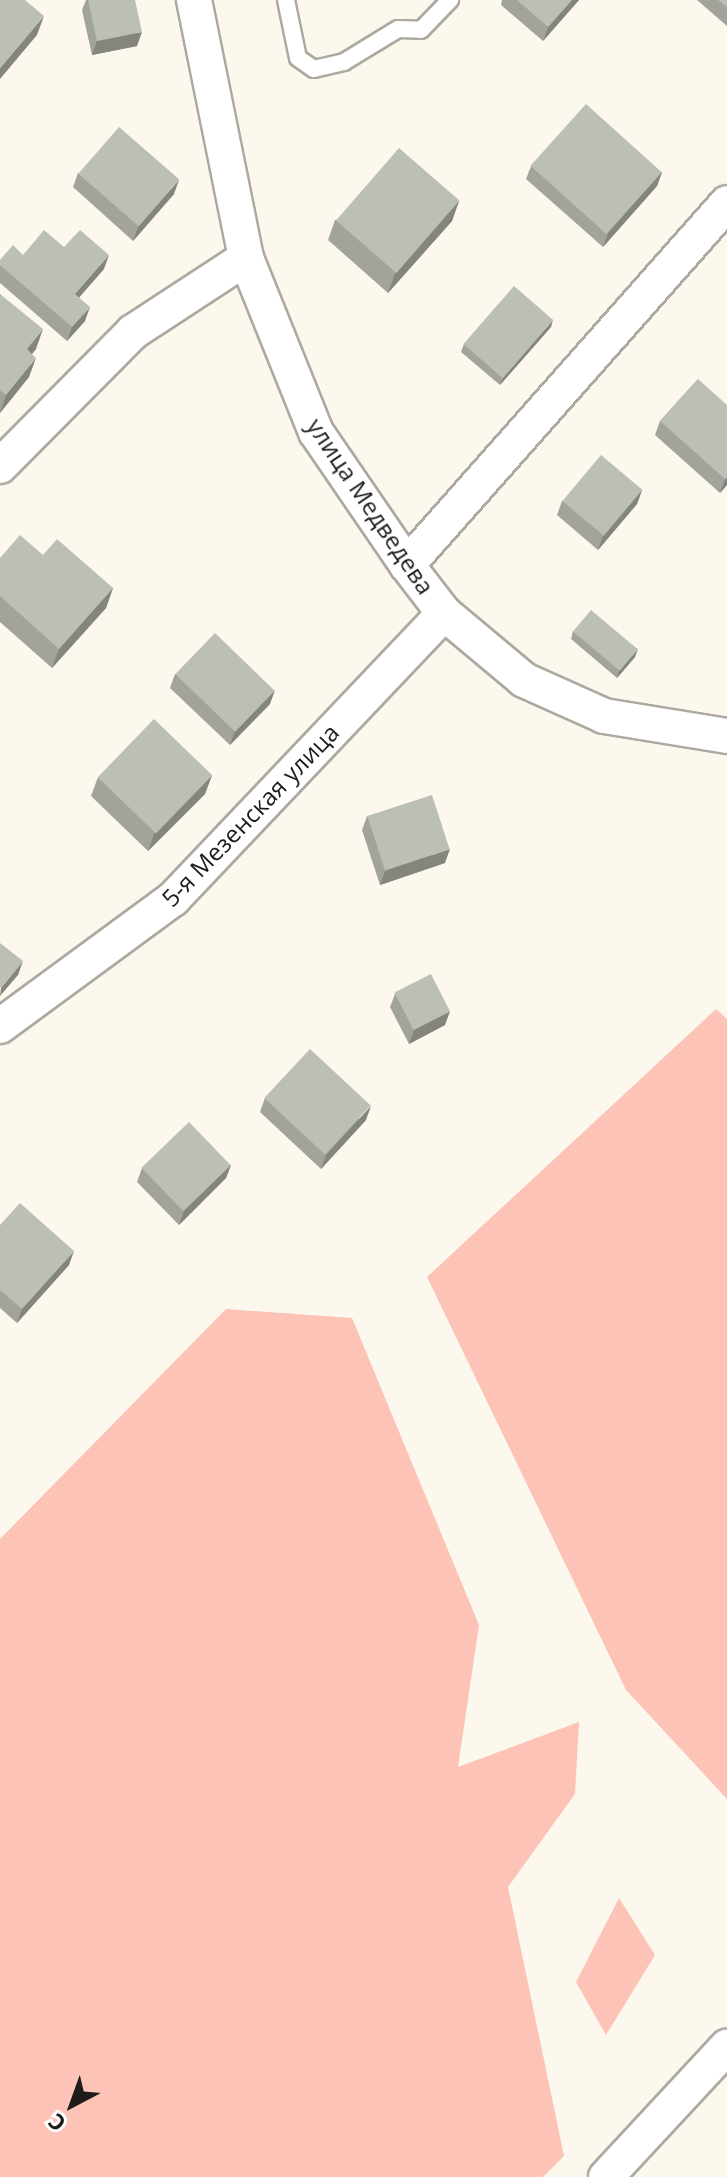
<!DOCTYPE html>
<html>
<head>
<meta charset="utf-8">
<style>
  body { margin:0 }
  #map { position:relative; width:727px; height:2177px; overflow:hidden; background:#fcf8ed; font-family:"Open Sans",sans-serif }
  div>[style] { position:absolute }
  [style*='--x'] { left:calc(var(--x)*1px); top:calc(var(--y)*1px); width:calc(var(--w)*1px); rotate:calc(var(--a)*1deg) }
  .green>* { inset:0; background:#fdc3b6 }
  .roads { filter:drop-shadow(2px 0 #ada9a0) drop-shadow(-2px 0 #ada9a0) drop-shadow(0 2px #ada9a0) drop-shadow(0 -2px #ada9a0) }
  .lane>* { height:16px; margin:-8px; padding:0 8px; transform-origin:8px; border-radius:8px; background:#fff }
  .street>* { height:34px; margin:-17px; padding:0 17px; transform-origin:17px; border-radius:17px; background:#fff }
  .wall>* { inset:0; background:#a2a49b }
  .shaded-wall>* { inset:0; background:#84867e }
  .building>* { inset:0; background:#bcbfb4; transform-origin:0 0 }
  span { translate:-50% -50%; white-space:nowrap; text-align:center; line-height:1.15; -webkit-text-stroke:6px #fff; paint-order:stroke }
  .street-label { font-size:24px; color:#1d1c18 }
  .north { position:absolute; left:32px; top:2065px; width:80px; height:80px; -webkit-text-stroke:6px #fff; paint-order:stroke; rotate:221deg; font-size:22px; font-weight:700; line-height:32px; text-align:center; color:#1d1c18 }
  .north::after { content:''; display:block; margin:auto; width:28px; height:36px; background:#1d1c18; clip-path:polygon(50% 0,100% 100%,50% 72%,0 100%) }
</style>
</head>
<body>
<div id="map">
  <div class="green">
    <i style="clip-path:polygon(716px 1009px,727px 1019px,727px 1799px,626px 1690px,427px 1277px)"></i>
    <i style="clip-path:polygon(226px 1309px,352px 1318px,479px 1625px,458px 1767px,579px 1722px,575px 1794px,508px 1887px,564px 2156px,543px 2177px,0 2177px,0 1539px)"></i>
    <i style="clip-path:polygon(619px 1898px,655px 1955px,606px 2035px,576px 1982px)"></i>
  </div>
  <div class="roads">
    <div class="lane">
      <i style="--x:286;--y:0;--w:59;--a:78.3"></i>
      <i style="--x:298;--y:58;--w:19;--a:35"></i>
      <i style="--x:314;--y:69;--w:31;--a:-13"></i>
      <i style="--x:344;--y:62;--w:63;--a:-31.4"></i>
      <i style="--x:398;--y:29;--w:23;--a:2"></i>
      <i style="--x:421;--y:30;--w:42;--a:-46"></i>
    </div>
    <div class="street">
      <i style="--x:194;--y:0;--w:263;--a:78.6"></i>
      <i style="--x:246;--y:258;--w:188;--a:68.1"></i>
      <i style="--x:316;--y:432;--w:161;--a:55.6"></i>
      <i style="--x:407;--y:565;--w:61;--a:52.4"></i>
      <i style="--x:444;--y:613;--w:104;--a:39.9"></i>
      <i style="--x:524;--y:680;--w:88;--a:24.2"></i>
      <i style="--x:604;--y:716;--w:125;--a:9.2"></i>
      <i style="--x:0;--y:466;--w:189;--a:-45.2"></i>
      <i style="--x:133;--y:332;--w:135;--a:-33.2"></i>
      <i style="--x:407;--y:565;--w:483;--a:-48.5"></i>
      <i style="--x:0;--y:1026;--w:215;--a:-36.3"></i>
      <i style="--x:173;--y:899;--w:394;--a:-46.5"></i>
      <i style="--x:606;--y:2177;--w:178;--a:-47.1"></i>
    </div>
  </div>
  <div class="wall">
    <i style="clip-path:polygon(86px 0,135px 0,137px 46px,92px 55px,82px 10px)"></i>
    <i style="clip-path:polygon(502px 0,579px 0,543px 41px,501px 5px)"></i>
    <i style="clip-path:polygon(697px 0,727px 0,727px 26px)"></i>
    <i style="clip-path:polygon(531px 166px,662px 172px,657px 186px,603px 247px,526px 179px)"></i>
    <i style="clip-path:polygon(78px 173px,174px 194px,133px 241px,73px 187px)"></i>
    <i style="clip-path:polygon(459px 201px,452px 221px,388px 293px,328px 240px,335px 220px)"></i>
    <i style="clip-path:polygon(64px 247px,104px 269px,79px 297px,85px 321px,67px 341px,0 283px,0 260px)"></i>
    <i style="clip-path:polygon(0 294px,36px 349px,32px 354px,29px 377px,0 413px)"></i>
    <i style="clip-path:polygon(551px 327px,500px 385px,461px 352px,464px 344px)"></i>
    <i style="clip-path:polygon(698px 379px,727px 485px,720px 493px,655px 435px,660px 421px)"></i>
    <i style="clip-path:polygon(642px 490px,637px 504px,598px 550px,557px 515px,562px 501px)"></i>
    <i style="clip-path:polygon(43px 555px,113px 588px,106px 608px,52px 668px,0 622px,0 558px)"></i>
    <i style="clip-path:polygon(573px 631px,635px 657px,617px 678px,571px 639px)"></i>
    <i style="clip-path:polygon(175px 674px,270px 704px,230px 745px,170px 688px)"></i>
    <i style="clip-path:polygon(212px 775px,205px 794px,148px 851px,91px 796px,98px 777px)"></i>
    <i style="clip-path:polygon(367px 816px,445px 863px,380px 885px,362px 830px)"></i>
    <i style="clip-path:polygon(395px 994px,450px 1011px,445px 1025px,409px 1044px,390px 1007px)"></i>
    <i style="clip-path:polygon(265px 1098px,366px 1120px,321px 1169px,260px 1112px)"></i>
    <i style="clip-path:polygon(231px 1165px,226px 1178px,179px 1225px,137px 1182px,142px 1168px)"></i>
    <i style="clip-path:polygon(0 1225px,69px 1265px,17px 1323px,0 1308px)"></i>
  </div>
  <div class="shaded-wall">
    <i style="clip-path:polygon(572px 0,579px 0,543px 41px,548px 27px)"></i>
    <i style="clip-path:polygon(44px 16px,37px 35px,0 79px,0 68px)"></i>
    <i style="clip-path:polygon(142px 32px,137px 46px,92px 55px,97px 41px)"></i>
    <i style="clip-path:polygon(662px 172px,657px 186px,603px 247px,608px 233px)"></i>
    <i style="clip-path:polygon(179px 180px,174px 194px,133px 241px,138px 227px)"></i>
    <i style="clip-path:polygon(459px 201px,452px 221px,388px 293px,395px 274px)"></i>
    <i style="clip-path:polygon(109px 255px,104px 269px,70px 308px,75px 294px)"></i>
    <i style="clip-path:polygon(90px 307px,85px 321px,67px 341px,72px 327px)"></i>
    <i style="clip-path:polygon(553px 320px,551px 327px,500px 385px,503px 378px)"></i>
    <i style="clip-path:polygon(43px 329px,36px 349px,20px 368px,27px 349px)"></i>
    <i style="clip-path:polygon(36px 358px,29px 377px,0 413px,6px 395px)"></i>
    <i style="clip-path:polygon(727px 477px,727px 485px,720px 493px,725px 479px)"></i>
    <i style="clip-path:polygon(642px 490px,637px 504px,598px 550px,603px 536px)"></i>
    <i style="clip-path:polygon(113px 588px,106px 608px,52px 668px,59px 649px)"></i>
    <i style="clip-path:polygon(638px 649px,635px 657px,617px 678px,619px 671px)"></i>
    <i style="clip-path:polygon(275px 690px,270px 704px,230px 745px,235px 731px)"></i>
    <i style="clip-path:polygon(212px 775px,205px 794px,148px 851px,155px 832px)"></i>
    <i style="clip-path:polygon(450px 849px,445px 863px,380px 885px,385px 871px)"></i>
    <i style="clip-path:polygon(23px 961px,18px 975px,0 996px,1px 988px)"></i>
    <i style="clip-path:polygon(450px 1011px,445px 1025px,409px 1044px,414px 1030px)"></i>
    <i style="clip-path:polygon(371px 1106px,366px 1120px,321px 1169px,326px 1155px)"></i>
    <i style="clip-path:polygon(231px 1165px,226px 1178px,179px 1225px,184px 1211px)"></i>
    <i style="clip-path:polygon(74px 1251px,69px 1265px,17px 1323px,22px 1309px)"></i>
  </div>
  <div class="building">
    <i style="clip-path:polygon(0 0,25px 0,44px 16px,0 68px)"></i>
    <i style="clip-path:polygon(88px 0,135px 0,142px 32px,97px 41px)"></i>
    <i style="clip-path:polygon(517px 0,572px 0,548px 27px)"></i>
    <i style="clip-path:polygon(718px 0,727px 0,727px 7px)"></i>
    <i style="left:586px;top:104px;width:102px;height:83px;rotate:42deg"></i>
    <i style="left:119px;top:127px;width:80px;height:62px;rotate:41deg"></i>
    <i style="left:399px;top:148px;width:80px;height:96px;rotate:41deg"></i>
    <i style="clip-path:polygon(44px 230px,64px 247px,80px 230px,109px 255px,75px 294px,90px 307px,72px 327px,0 265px,0 260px,13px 245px,23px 255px)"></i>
    <i style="left:514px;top:286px;width:52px;height:77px;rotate:41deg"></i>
    <i style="clip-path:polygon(0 294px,43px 329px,27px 349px,36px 358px,6px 395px,0 390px)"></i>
    <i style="clip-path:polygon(698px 379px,727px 405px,727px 477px,725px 479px,660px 421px)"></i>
    <i style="left:601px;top:455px;width:54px;height:60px;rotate:40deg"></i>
    <i style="clip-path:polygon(20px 535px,43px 555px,57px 539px,113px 588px,59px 649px,0 596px,0 558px)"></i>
    <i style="left:591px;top:610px;width:61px;height:28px;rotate:40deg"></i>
    <i style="left:215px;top:633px;width:83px;height:57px;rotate:44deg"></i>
    <i style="left:154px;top:719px;width:81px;height:81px;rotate:44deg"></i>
    <i style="left:432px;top:795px;width:57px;height:68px;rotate:72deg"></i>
    <i style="clip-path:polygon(0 943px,23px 961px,1px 988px,0 987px)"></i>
    <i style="left:431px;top:974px;width:42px;height:41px;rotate:63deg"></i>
    <i style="left:310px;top:1049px;width:83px;height:67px;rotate:43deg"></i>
    <i style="left:189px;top:1122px;width:60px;height:66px;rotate:46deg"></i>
    <i style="clip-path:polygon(20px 1203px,74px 1251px,22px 1309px,0 1290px,0 1225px)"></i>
  </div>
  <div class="street-label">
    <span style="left:371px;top:506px;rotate:56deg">улица Медведева</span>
    <span style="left:250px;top:815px;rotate:-46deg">5-я Мезенская улица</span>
  </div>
  <div class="north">С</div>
</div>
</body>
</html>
